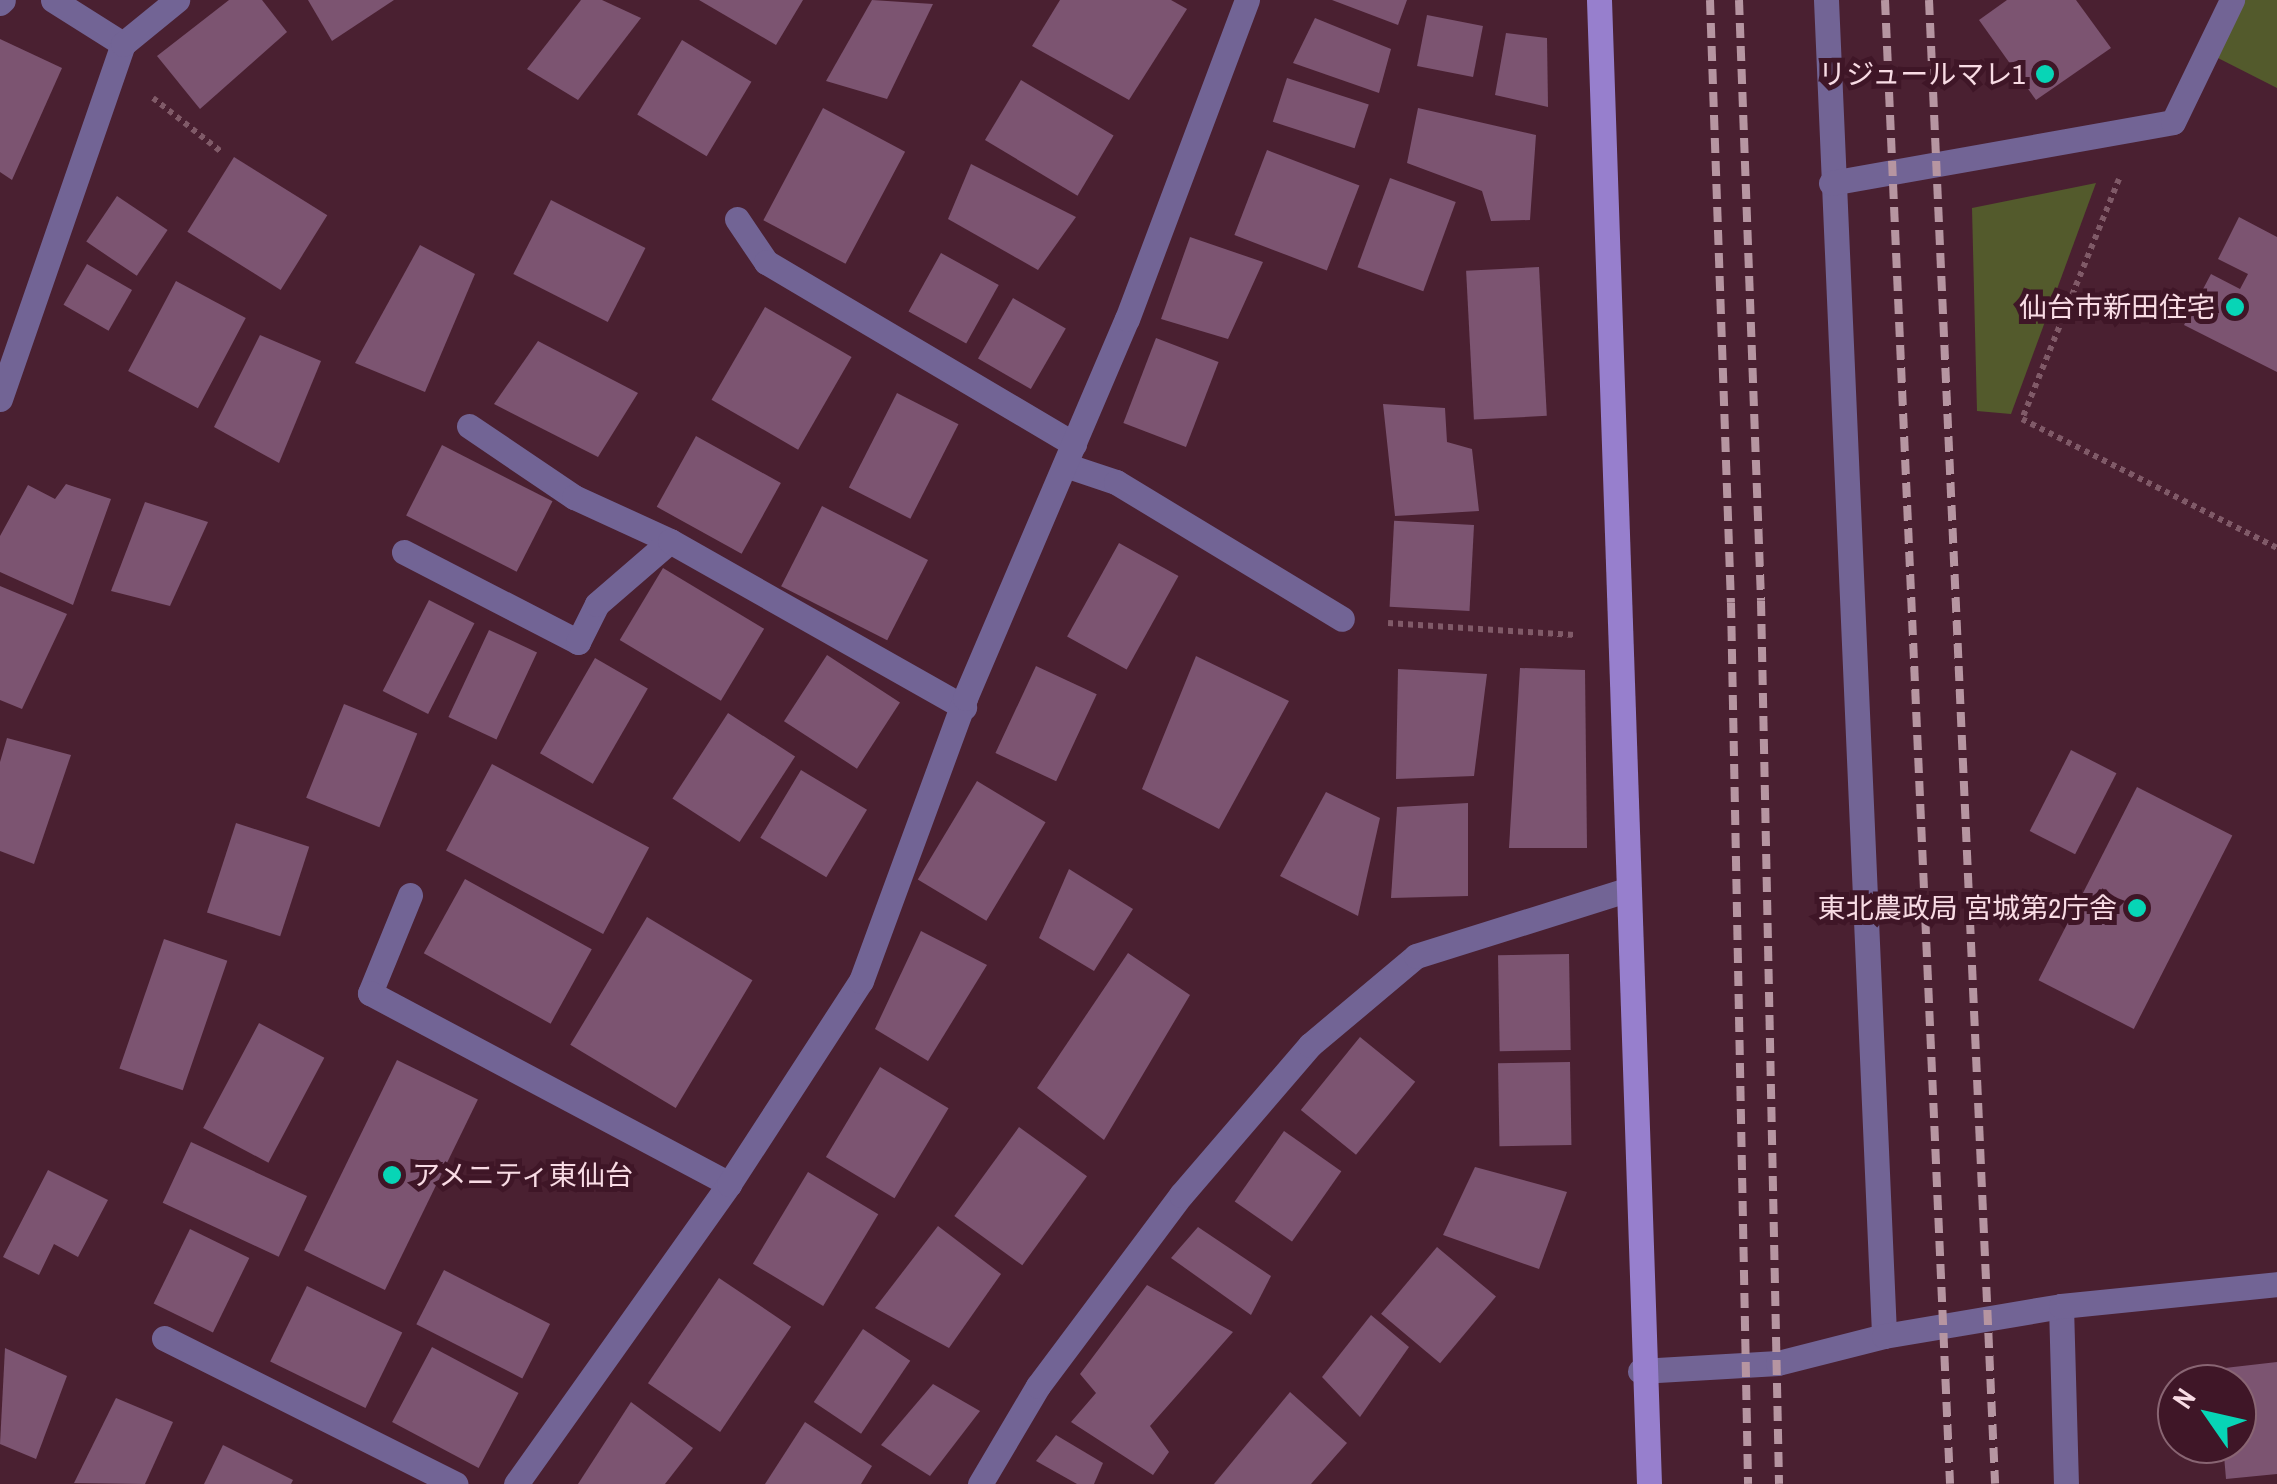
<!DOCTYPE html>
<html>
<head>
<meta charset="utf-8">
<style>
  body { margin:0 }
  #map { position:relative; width:2277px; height:1484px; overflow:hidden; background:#4a2031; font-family:"Archivo Narrow","Noto Sans JP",sans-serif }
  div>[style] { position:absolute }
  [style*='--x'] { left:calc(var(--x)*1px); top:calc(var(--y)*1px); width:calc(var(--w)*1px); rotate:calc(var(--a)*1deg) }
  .green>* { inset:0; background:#535a2c }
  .building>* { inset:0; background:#7c5471; transform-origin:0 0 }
  .path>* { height:6px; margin-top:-3px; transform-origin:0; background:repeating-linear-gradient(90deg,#805a68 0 5px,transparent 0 10px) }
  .lane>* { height:25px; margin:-12.5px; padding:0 12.5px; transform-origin:12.5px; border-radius:12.5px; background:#726495 }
  .street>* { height:25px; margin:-12.5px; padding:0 12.5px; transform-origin:12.5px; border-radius:12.5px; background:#726495 }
  .secondary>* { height:25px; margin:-12.5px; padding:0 12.5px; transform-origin:12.5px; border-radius:12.5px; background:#977fcd }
  .rail>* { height:8px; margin-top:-4px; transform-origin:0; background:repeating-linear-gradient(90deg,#b695a1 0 15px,transparent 0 23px) }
  .dots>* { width:28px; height:28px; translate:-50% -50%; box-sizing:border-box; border:5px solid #3f1627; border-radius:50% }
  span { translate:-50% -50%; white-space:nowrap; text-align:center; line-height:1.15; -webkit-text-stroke:10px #3f1627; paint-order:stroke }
  .poi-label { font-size:28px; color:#f8dbe4 }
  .right { translate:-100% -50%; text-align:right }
  .left { translate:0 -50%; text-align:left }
  .north { position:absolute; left:2157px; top:1364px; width:100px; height:100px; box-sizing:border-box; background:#3f1627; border:2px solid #896573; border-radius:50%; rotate:304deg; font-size:28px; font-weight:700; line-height:40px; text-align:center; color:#f8dbe4 }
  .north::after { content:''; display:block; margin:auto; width:35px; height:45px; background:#07d5b6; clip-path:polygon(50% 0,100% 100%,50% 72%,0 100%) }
</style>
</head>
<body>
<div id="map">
  <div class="green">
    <i style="clip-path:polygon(2245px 0,2277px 0,2277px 88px,2216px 57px)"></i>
    <i style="clip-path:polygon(2096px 183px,2011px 414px,1977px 411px,1972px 208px)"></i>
  </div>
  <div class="building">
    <i style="clip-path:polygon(229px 0,262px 0,287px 32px,200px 109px,157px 56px)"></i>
    <i style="clip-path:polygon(308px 0,394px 0,332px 41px)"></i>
    <i style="clip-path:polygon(581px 0,602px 0,641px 18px,578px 100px,527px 69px)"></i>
    <i style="clip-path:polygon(699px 0,803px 0,776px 45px)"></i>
    <i style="clip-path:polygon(872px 0,933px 4px,887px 99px,826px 81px)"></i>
    <i style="clip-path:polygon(1060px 0,1171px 0,1187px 9px,1129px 100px,1032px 46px)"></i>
    <i style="clip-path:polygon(1332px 0,1407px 0,1398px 25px)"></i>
    <i style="clip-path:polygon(2007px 0,2076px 0,2111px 48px,2036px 100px,1979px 20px)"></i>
    <i style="left:1427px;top:15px;width:57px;height:52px;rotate:11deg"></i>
    <i style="clip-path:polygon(1315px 18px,1391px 49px,1379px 93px,1293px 63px)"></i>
    <i style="clip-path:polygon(1506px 33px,1547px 38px,1548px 107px,1495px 95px)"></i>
    <i style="clip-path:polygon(0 39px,62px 68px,12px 180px,0 172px)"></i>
    <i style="left:682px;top:40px;width:81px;height:87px;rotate:31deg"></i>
    <i style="left:1287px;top:78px;width:86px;height:46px;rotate:18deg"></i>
    <i style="left:1021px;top:80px;width:108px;height:70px;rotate:31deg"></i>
    <i style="left:823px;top:108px;width:93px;height:127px;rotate:28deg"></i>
    <i style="clip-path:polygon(1418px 108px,1536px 135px,1530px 220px,1491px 221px,1482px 191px,1407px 163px)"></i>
    <i style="left:1267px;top:150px;width:99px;height:91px;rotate:21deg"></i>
    <i style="left:234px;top:157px;width:110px;height:88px;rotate:32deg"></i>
    <i style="clip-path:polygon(971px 164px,1076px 217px,1038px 270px,948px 219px)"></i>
    <i style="left:1390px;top:178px;width:70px;height:95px;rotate:20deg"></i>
    <i style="left:117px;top:196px;width:61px;height:55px;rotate:34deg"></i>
    <i style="left:551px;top:200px;width:106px;height:83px;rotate:27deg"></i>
    <i style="clip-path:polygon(2239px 217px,2277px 237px,2277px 372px,2184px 325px,2211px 274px,2240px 289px,2248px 274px,2218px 259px)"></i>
    <i style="clip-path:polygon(1190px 237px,1263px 262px,1228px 339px,1161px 319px)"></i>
    <i style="clip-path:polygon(420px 245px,475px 274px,425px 392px,355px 363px)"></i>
    <i style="left:941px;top:253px;width:66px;height:67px;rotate:29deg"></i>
    <i style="left:87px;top:264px;width:52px;height:47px;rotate:30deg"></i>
    <i style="left:1539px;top:267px;width:149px;height:73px;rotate:87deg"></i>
    <i style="left:176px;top:281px;width:79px;height:102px;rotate:28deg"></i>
    <i style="left:1013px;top:298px;width:61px;height:70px;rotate:30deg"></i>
    <i style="left:765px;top:307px;width:100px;height:107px;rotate:30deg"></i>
    <i style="clip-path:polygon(260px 335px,321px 361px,279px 463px,214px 427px)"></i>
    <i style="left:1156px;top:338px;width:67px;height:91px;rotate:21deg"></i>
    <i style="clip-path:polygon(538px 341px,638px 393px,598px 457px,494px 404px)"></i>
    <i style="left:897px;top:393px;width:69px;height:106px;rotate:27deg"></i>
    <i style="clip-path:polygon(1383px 404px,1445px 408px,1447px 442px,1472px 449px,1479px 511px,1395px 516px)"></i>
    <i style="left:696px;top:436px;width:97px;height:81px;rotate:29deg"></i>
    <i style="left:442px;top:445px;width:124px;height:79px;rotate:27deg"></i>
    <i style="clip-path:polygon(66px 484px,111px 499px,73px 605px,0 572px,0 536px,28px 485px,55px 499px)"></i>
    <i style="clip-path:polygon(145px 502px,208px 522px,170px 606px,111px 591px)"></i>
    <i style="left:822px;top:506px;width:119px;height:90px;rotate:27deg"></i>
    <i style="left:1474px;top:525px;width:86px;height:80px;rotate:93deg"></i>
    <i style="left:1119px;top:543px;width:68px;height:107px;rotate:29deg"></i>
    <i style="left:663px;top:568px;width:118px;height:84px;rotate:31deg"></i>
    <i style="clip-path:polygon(0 586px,67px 614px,22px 709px,0 700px)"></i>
    <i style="left:429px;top:600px;width:51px;height:102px;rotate:27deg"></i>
    <i style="left:489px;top:630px;width:53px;height:96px;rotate:25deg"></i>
    <i style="left:827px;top:655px;width:87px;height:79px;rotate:33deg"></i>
    <i style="clip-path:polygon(1196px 656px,1289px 701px,1219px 829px,1142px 789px)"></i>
    <i style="left:595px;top:658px;width:61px;height:110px;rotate:30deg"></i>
    <i style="left:1036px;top:666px;width:67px;height:96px;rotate:25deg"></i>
    <i style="clip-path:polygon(1520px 668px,1585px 670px,1587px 848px,1509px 848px)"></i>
    <i style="clip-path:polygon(1398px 669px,1487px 674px,1474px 776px,1396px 779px)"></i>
    <i style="left:344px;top:704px;width:79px;height:101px;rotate:22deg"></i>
    <i style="left:728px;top:713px;width:80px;height:102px;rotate:33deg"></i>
    <i style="clip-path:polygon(7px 738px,71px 755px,34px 864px,0 851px,0 762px)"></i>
    <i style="left:2071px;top:750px;width:51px;height:91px;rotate:27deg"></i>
    <i style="left:492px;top:764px;width:178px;height:98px;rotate:28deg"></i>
    <i style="left:801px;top:770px;width:77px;height:79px;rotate:31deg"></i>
    <i style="left:977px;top:781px;width:80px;height:115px;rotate:31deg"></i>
    <i style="left:2137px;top:787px;width:107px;height:217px;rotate:27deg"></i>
    <i style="clip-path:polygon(1326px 792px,1380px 818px,1358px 916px,1280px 876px)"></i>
    <i style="clip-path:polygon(1468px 803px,1468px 896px,1391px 898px,1397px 807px)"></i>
    <i style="left:236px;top:823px;width:77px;height:94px;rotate:18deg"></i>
    <i style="clip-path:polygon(1069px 869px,1133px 909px,1094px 971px,1039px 938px)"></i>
    <i style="left:465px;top:879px;width:145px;height:85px;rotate:29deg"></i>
    <i style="left:647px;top:917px;width:123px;height:149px;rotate:31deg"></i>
    <i style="clip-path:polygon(921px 931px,987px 965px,928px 1061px,875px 1029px)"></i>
    <i style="left:164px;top:939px;width:67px;height:137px;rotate:19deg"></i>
    <i style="clip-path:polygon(1128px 953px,1190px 995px,1104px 1140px,1037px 1088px)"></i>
    <i style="left:1569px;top:954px;width:96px;height:71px;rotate:89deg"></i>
    <i style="left:259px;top:1023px;width:74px;height:119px;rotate:28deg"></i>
    <i style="left:1360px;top:1037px;width:71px;height:94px;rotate:39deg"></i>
    <i style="left:397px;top:1060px;width:90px;height:212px;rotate:26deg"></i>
    <i style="left:1570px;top:1062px;width:83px;height:72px;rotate:89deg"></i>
    <i style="left:880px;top:1067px;width:80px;height:105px;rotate:31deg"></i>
    <i style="left:1019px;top:1127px;width:84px;height:110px;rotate:36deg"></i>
    <i style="left:1284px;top:1131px;width:70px;height:86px;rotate:35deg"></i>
    <i style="left:191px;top:1142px;width:128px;height:67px;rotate:25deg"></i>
    <i style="clip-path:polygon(1475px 1167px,1567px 1192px,1539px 1269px,1443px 1235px)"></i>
    <i style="clip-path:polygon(48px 1170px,108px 1200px,78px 1257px,54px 1244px,39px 1275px,3px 1257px)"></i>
    <i style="left:808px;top:1172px;width:82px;height:107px;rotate:31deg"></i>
    <i style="clip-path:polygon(938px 1226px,1001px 1274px,949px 1348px,875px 1308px)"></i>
    <i style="clip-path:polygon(1198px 1227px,1271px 1276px,1251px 1315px,1171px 1258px)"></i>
    <i style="left:190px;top:1229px;width:66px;height:83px;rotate:26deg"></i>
    <i style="left:1437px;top:1247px;width:77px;height:87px;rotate:40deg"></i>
    <i style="left:444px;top:1270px;width:119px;height:61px;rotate:27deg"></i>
    <i style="left:719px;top:1278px;width:87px;height:127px;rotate:34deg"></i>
    <i style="clip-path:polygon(1147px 1285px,1233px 1332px,1150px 1426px,1169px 1452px,1153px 1475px,1071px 1422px,1096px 1393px,1080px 1374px)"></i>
    <i style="left:307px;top:1286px;width:106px;height:84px;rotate:26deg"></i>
    <i style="clip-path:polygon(1371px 1315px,1409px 1347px,1360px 1417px,1322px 1377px)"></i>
    <i style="left:863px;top:1329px;width:57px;height:88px;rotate:34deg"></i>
    <i style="left:432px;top:1347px;width:98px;height:85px;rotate:28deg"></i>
    <i style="clip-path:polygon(5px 1348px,67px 1376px,36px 1459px,0 1444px)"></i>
    <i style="clip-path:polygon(2277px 1362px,2277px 1474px,2226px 1479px,2223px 1444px,2237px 1444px,2237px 1384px,2217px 1384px,2216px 1369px)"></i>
    <i style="clip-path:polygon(933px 1384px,980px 1411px,930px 1476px,881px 1445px)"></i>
    <i style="clip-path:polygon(1290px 1392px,1347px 1443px,1311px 1484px,1214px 1484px)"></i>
    <i style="clip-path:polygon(116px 1398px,173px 1422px,145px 1484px,74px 1483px)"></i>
    <i style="clip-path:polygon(631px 1402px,693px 1448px,665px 1484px,578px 1484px)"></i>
    <i style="clip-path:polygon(805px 1422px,872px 1466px,861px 1484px,765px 1484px)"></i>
    <i style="clip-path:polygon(1056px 1435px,1103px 1463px,1094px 1484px,1077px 1484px,1036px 1461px)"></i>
    <i style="clip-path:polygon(223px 1445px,293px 1480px,291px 1484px,204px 1484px)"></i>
  </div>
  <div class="path">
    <i style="--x:153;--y:98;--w:89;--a:38.2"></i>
    <i style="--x:2119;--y:179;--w:259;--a:112"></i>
    <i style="--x:2022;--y:419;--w:286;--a:26.8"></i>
    <i style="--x:1388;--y:623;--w:187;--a:3.7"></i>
  </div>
  <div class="lane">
    <i style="--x:53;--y:0;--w:83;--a:32.2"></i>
    <i style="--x:0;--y:3;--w:4;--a:-45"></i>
    <i style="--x:737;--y:219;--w:52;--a:56"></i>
    <i style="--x:766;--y:262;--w:358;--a:30.6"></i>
    <i style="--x:0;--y:399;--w:376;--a:-70.9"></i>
    <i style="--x:123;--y:44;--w:70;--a:-39.2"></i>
    <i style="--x:469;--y:426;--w:127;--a:34.1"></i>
    <i style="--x:574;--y:497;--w:106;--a:24.6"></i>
    <i style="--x:1065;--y:465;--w:54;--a:18.4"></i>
    <i style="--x:1116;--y:482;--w:264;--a:31.2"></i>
    <i style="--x:404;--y:552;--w:196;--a:27.3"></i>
    <i style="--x:578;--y:642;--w:42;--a:-63.4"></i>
    <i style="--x:597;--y:604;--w:96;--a:-40.8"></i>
    <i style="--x:670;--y:541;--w:338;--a:29.5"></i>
    <i style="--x:410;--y:895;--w:106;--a:112.2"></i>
    <i style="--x:370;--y:993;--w:407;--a:28"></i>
    <i style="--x:164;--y:1338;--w:326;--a:26.6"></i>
  </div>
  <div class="street">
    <i style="--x:1826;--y:0;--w:1337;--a:87.51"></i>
    <i style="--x:1831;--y:183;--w:347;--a:-10.1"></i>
    <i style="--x:2173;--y:122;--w:136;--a:-64.2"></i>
    <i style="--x:2061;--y:1306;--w:178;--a:88.4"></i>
    <i style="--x:1640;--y:1371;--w:138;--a:-3.3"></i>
    <i style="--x:1778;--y:1363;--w:109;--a:-14.3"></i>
    <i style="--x:1884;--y:1336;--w:180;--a:-9.6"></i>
    <i style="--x:2061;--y:1306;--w:217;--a:-5.8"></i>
    <i style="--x:516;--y:1484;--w:368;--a:-54.6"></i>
    <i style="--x:729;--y:1184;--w:242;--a:-57"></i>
    <i style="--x:861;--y:981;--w:302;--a:-69.8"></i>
    <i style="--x:965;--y:698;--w:412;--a:-66.9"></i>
    <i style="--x:1127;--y:319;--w:341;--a:-69.4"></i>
    <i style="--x:980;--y:1484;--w:114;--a:-59.4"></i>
    <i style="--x:1038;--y:1386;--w:239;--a:-53.2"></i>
    <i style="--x:1181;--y:1195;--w:198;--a:-49.3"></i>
    <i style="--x:1310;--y:1045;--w:138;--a:-40"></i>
    <i style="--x:1416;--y:956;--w:221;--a:-17.4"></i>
  </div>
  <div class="secondary">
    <i style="--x:1599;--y:0;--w:1485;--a:88.07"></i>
  </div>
  <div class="rail">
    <i style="--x:1710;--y:0;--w:603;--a:88.01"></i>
    <i style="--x:1731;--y:603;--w:881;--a:88.89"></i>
    <i style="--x:1739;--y:0;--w:601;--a:87.9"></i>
    <i style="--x:1761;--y:601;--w:883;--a:88.83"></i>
    <i style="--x:1885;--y:0;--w:1485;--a:87.49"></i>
    <i style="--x:1929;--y:0;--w:1485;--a:87.45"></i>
  </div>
  <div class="dots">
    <i style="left:2045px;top:74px;background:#07d5b6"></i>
    <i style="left:2235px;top:307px;background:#07d5b6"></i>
    <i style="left:2137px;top:908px;background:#07d5b6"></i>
    <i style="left:392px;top:1175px;background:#07d5b6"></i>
  </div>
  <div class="poi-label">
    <span class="right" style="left:2025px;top:74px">リジュールマレ1</span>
    <span class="right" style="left:2215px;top:307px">仙台市新田住宅</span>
    <span class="right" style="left:2117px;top:908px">東北農政局 宮城第2庁舎</span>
    <span class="left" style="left:412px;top:1175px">アメニティ東仙台</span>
  </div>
  <div class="north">N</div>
</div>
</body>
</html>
